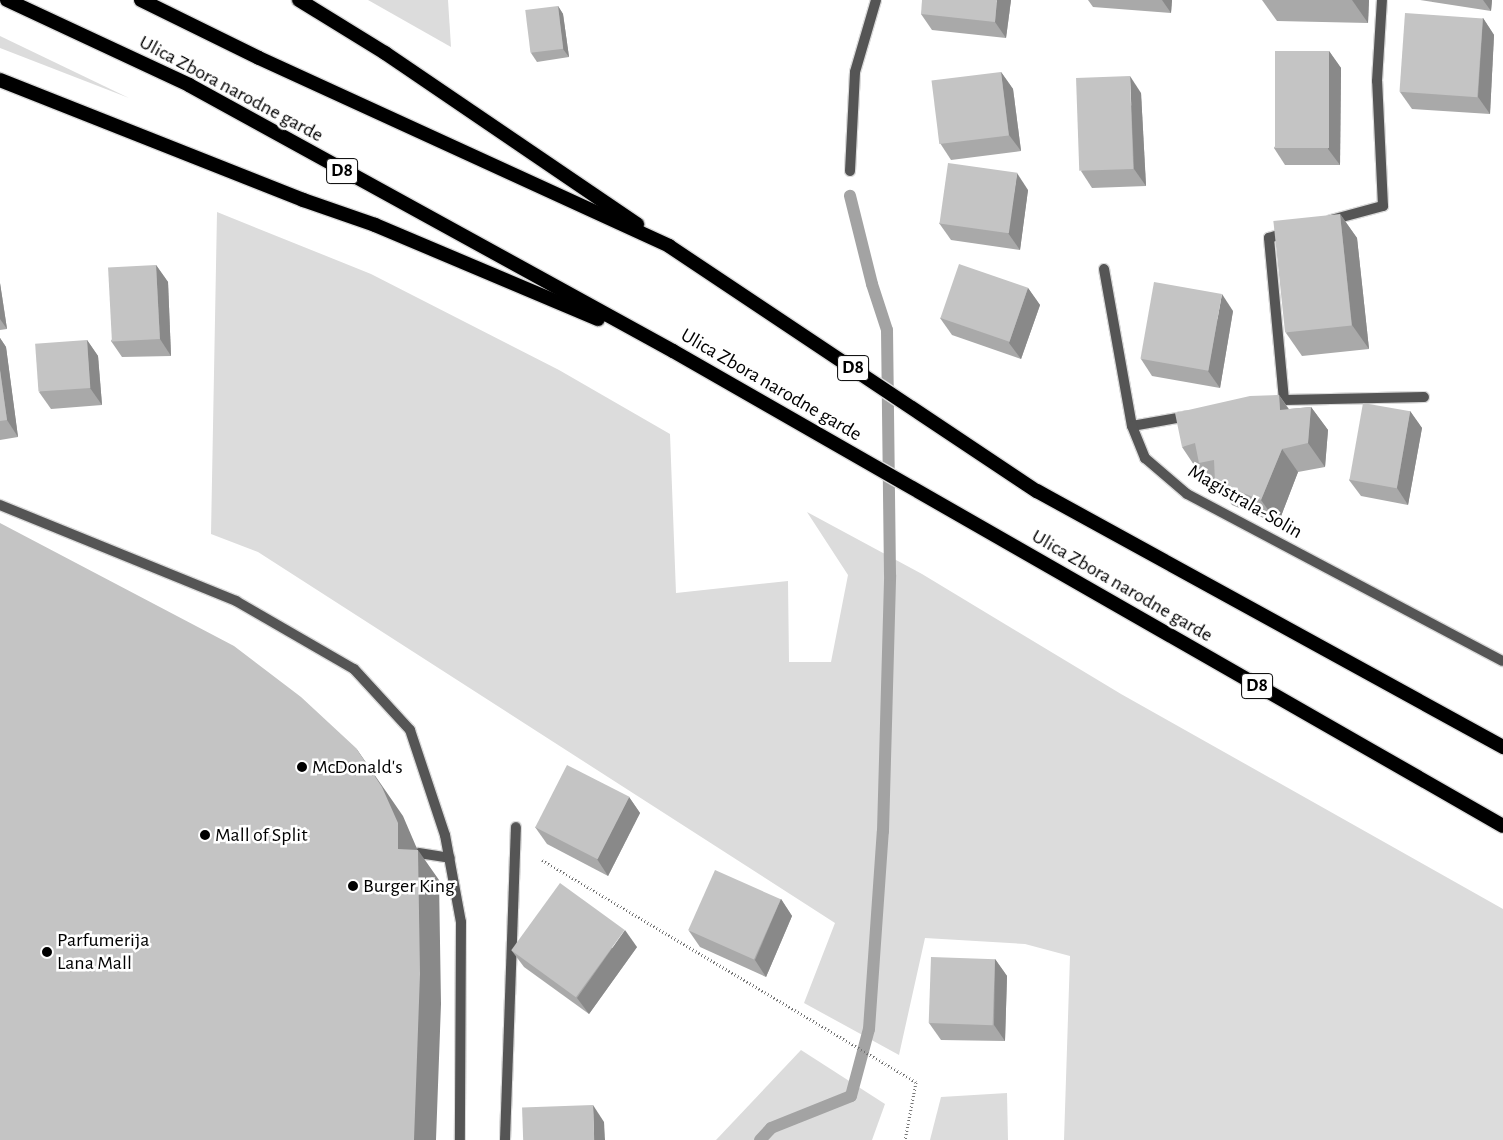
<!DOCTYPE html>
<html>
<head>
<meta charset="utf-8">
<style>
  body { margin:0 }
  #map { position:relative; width:1503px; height:1140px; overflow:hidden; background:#fff; font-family:"Alegreya Sans",sans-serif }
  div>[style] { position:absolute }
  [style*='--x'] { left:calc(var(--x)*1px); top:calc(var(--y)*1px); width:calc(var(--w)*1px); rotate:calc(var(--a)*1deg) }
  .green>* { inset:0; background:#dcdcdc }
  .stream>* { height:12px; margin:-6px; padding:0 6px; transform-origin:6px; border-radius:6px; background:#a3a3a3 }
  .path>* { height:3px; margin-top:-1.5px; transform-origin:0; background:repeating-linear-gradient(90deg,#777 0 1px,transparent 0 3.5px) }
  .roads { filter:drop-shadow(1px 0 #dbdbdb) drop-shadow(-1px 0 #dbdbdb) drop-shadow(0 1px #dbdbdb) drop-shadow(0 -1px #dbdbdb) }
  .service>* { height:10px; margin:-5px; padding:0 5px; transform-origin:5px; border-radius:5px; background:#555 }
  .minor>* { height:10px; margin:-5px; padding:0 5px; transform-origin:5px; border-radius:5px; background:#555 }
  .trunk>* { height:14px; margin:-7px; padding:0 7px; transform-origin:7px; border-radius:7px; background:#000 }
  .wall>* { inset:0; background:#a9a9a9 }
  .shaded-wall>* { inset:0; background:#898989 }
  .building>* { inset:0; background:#c4c4c4; transform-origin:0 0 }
  .dots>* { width:14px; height:14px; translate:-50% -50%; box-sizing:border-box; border:2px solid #fff; border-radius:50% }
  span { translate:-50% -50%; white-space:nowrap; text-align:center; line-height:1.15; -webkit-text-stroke:5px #fff; paint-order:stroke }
  .shield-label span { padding:1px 4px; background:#fff; border:1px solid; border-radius:4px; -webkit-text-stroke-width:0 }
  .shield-label { font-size:19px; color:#000; font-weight:700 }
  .street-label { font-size:20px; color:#000 }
  .poi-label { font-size:20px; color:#000 }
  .left { translate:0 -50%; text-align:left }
</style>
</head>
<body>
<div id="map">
  <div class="green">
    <i style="clip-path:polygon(368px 0,448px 0,451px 47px)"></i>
    <i style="clip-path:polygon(0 36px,129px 98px,0 48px)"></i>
    <i style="clip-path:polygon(217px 212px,371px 274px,559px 370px,670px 434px,676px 593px,788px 581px,789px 662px,831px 662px,848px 575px,807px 512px,922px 574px,1121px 694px,1503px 909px,1503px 1140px,1064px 1140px,1070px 956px,1025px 944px,925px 938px,899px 1055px,804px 1003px,835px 923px,258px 552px,211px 534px)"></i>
    <i style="clip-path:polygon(801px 1050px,885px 1104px,872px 1140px,716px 1140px)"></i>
    <i style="clip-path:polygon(1007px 1093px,1008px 1140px,930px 1140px,941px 1097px)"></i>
  </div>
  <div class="stream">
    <i style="--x:760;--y:1140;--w:16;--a:-47"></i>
    <i style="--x:771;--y:1128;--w:86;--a:-21.8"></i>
    <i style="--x:851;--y:1096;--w:69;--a:-75"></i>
    <i style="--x:869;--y:1029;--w:198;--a:-86"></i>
    <i style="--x:883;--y:831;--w:256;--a:-88.4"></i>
    <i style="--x:890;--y:575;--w:245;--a:-90.7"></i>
    <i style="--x:887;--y:330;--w:48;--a:-108.1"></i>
    <i style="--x:872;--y:284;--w:91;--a:-104"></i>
  </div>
  <div class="path">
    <i style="--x:542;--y:860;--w:435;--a:30.7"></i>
    <i style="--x:916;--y:1082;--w:59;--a:100.7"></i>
  </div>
  <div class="roads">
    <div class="service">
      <i style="--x:1331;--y:220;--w:54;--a:-15.1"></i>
      <i style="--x:1383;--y:206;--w:125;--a:-92.7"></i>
      <i style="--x:1284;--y:400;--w:140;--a:-1.2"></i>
      <i style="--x:1269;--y:403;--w:15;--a:-11"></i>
      <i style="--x:1284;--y:400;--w:163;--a:-95.3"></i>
      <i style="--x:1269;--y:238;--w:20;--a:-18"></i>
      <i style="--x:1132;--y:426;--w:58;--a:-10"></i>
      <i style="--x:419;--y:853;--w:31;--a:9"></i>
      <i style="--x:505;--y:1140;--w:313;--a:-88"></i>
    </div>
    <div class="minor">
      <i style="--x:1377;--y:81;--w:81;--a:-86.5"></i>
      <i style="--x:850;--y:171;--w:99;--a:-87.1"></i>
      <i style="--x:855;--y:72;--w:75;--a:-73.7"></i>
      <i style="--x:1104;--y:269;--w:159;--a:79.9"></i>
      <i style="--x:1132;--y:426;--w:35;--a:68"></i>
      <i style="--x:1145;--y:458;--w:55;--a:40.6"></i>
      <i style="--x:1187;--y:494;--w:357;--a:27.9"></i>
      <i style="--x:0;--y:505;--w:255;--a:22.1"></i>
      <i style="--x:236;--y:601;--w:136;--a:30"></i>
      <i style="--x:354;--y:669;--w:83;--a:47.4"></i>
      <i style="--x:410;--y:730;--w:111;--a:71.6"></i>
      <i style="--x:445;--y:835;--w:88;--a:79.6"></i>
      <i style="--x:461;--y:922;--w:218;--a:90.3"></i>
    </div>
    <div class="trunk">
      <i style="--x:7;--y:0;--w:201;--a:25"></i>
      <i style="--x:189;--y:85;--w:552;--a:28.79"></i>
      <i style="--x:673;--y:351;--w:956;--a:29.78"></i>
      <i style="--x:141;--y:0;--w:131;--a:26.2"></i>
      <i style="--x:259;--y:58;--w:451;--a:24.6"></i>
      <i style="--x:669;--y:246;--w:442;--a:33.7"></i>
      <i style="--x:1037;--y:491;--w:532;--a:28.78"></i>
      <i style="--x:299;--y:0;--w:101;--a:31.6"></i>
      <i style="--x:385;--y:53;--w:305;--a:34.2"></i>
      <i style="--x:0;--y:80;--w:326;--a:21.6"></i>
      <i style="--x:303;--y:200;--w:76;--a:19.1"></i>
      <i style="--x:375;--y:225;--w:242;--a:22.9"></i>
    </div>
  </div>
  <div class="wall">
    <i style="clip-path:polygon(1011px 0,1006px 38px,932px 30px,921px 14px)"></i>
    <i style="clip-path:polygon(1088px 0,1172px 0,1171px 13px,1093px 7px)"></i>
    <i style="clip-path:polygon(1262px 0,1369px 0,1368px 23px,1277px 21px)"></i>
    <i style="clip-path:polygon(1420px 0,1492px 0,1491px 11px)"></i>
    <i style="clip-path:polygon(558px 6px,563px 14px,569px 57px,537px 62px,531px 53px)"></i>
    <i style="clip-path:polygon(1483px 18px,1494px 35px,1490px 114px,1412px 109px,1400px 92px)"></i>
    <i style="clip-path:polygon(1329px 51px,1341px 68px,1340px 165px,1285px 165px,1274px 148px)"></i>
    <i style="clip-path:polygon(1001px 72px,1013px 89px,1021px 151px,951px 160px,940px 143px)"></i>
    <i style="clip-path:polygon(1141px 93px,1146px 186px,1092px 188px,1081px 171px)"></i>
    <i style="clip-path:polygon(1028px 190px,1020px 250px,951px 240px,939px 223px)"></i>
    <i style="clip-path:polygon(1340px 214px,1357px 238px,1369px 349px,1302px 356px,1286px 333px)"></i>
    <i style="clip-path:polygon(156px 265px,168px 282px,171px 356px,122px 357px,111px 341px)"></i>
    <i style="clip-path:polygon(0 283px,7px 329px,0 330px)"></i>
    <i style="clip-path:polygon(1028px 288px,1040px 305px,1021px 359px,952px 335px,940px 318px)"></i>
    <i style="clip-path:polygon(1233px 311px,1220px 388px,1152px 376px,1141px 359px)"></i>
    <i style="clip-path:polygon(0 338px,6px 347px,18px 437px,0 440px)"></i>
    <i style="clip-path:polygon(87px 340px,98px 356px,102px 405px,51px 409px,39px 392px)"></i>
    <i style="clip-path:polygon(1279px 395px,1289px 409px,1311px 407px,1328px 430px,1325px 467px,1298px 472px,1278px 524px,1232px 505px,1218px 486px,1216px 486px,1204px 469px,1198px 471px,1182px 447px)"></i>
    <i style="clip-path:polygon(1410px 411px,1422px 428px,1408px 505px,1361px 496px,1349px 480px)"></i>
    <i style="clip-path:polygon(629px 797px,640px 813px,608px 876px,547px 844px,535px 827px)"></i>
    <i style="clip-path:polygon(781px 899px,792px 916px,766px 977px,700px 947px,689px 931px)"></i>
    <i style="clip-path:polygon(637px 947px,589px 1014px,524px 967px,512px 951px)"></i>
    <i style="clip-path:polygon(995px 959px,1007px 976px,1005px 1041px,941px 1040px,929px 1023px)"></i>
  </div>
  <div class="shaded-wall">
    <i style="clip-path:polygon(997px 0,1011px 0,1006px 38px,995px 22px)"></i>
    <i style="clip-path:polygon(1162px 0,1172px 0,1171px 13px)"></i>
    <i style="clip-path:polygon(1352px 0,1369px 0,1368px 23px)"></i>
    <i style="clip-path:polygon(1483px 0,1492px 0,1491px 11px)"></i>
    <i style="clip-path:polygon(558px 6px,563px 14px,569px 57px,563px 49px)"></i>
    <i style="clip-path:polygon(1483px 18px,1494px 35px,1490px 114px,1478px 97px)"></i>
    <i style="clip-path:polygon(1329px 51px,1341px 68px,1340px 165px,1328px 149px)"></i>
    <i style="clip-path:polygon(1001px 72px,1013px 89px,1021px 151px,1009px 135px)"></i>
    <i style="clip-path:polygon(1130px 76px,1141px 93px,1146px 186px,1134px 169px)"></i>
    <i style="clip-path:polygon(1017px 173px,1028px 190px,1020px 250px,1008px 233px)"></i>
    <i style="clip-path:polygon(1340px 214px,1357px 238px,1369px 349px,1352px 325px)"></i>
    <i style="clip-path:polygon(156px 265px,168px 282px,171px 356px,160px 339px)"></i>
    <i style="clip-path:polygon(0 283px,7px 329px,0 319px)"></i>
    <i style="clip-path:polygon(1028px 288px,1040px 305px,1021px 359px,1009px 343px)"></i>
    <i style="clip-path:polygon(1222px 294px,1233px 311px,1220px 388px,1208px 371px)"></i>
    <i style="clip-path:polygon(0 338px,6px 347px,18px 437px,7px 420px,0 370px)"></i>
    <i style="clip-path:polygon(87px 340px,98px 356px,102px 405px,90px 388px)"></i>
    <i style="clip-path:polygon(1279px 395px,1295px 419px,1280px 410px)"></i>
    <i style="clip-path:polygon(1311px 407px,1328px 430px,1325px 467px,1308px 443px)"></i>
    <i style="clip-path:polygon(1410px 411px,1422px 428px,1408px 505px,1397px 488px)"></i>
    <i style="clip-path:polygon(1282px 449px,1298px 472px,1278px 524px,1261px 500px)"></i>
    <i style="clip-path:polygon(356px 748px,403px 816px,418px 851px,418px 850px,439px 880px,441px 1004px,436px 1140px,414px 1140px,398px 849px)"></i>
    <i style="clip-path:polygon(629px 797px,640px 813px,608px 876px,597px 859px)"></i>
    <i style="clip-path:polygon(781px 899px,792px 916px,766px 977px,755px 960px)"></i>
    <i style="clip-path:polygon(625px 930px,637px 947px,589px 1014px,577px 998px)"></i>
    <i style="clip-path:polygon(995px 959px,1007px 976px,1005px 1041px,994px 1025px)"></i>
    <i style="clip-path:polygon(593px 1105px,604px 1122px,605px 1140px,594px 1140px)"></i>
  </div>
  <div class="building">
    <i style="clip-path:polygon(922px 0,997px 0,995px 22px,921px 14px)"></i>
    <i style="left:558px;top:6px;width:43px;height:33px;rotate:83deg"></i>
    <i style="left:1405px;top:13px;width:78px;height:79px;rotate:4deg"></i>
    <i style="left:1275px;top:51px;width:54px;height:97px"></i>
    <i style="left:1001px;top:72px;width:64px;height:70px;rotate:83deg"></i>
    <i style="left:1130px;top:76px;width:93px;height:54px;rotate:88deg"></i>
    <i style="left:948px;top:163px;width:70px;height:61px;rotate:8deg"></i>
    <i style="left:1340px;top:214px;width:112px;height:67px;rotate:84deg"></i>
    <i style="left:959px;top:264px;width:73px;height:57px;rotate:19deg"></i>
    <i style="left:156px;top:265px;width:74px;height:48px;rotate:87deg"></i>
    <i style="left:1154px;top:282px;width:69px;height:78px;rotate:10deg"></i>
    <i style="left:87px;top:340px;width:48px;height:52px;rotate:86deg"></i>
    <i style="clip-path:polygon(0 370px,7px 420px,0 421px)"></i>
    <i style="clip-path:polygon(1279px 395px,1280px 410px,1311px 407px,1308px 443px,1282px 449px,1261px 500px,1215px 482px,1214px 460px,1199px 463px,1195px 443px,1182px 447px,1175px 413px,1250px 396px)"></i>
    <i style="left:1363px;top:403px;width:48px;height:78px;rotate:10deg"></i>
    <i style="clip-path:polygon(0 523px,234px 646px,301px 697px,356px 748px,382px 787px,398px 823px,398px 849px,418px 850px,420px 974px,414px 1140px,0 1140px)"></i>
    <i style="left:567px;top:765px;width:70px;height:70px;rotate:27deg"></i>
    <i style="left:715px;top:870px;width:72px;height:66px;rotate:24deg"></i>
    <i style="left:560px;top:883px;width:80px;height:83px;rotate:36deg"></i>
    <i style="left:931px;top:957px;width:64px;height:66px;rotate:2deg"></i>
    <i style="left:593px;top:1105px;width:35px;height:71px;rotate:88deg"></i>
  </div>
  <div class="dots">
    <i style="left:302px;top:767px;background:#000"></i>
    <i style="left:205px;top:835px;background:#000"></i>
    <i style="left:353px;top:886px;background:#000"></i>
    <i style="left:47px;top:952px;background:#000"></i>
  </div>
  <div class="shield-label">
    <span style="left:342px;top:171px">D8</span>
    <span style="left:853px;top:368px">D8</span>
    <span style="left:1257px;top:686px">D8</span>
  </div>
  <div class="street-label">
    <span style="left:231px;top:89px;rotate:28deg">Ulica Zbora narodne garde</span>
    <span style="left:771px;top:385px;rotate:30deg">Ulica Zbora narodne garde</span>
    <span style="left:1245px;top:502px;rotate:30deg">Magistrala-Solin</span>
    <span style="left:1122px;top:586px;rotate:30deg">Ulica Zbora narodne garde</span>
  </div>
  <div class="poi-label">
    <span class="left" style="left:312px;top:767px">McDonald's</span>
    <span class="left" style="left:215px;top:835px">Mall of Split</span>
    <span class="left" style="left:363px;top:886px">Burger King</span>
    <span class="left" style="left:57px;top:952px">Parfumerija<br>Lana Mall</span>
  </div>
</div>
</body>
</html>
